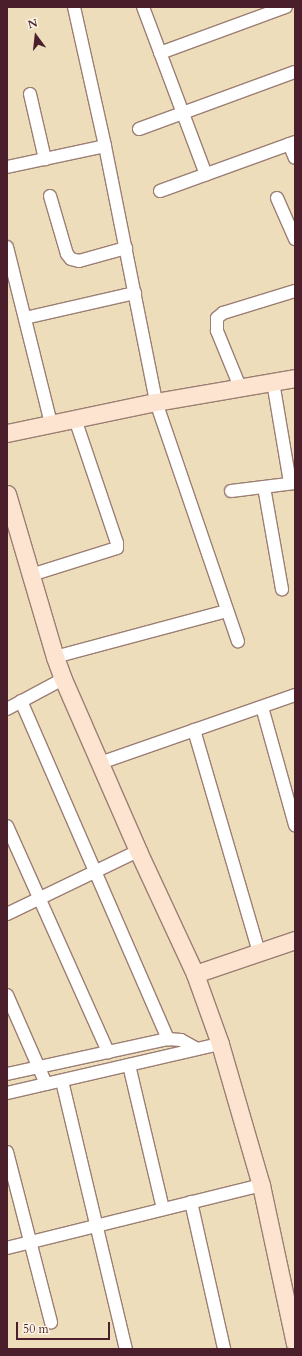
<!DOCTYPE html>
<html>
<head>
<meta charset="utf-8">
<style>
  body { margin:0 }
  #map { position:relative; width:302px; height:1356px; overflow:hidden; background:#edb; font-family:Cardo,serif }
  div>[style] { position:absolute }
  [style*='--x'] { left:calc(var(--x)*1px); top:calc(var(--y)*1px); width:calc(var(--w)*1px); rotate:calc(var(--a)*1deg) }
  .roads { filter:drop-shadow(1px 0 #9c7e73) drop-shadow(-1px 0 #9c7e73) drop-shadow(0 1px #9c7e73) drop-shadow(0 -1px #9c7e73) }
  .street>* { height:12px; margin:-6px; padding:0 6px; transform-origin:6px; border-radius:6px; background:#fff }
  .secondary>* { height:17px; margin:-8.5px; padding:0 8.5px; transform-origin:8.5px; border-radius:8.5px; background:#fde4d1 }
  span { translate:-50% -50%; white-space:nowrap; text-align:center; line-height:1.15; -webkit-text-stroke:4px #fcf5e5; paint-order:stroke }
  .frame { position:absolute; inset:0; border:8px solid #4a1f2b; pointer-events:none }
  .north { position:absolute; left:16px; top:16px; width:40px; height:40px; -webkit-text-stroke:3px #fcf5e5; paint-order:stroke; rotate:345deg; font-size:11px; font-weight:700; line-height:16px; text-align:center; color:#4a1f2b }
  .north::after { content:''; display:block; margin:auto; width:14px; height:18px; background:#4a1f2b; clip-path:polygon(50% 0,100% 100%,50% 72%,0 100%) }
  .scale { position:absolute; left:16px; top:1322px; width:94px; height:18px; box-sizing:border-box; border:2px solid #4a1f2b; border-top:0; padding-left:5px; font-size:12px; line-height:14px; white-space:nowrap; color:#4a1f2b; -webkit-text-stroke:3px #fcf5e5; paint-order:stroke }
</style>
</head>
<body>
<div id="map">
  <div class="roads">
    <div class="street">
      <i style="--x:74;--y:7;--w:142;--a:77.4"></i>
      <i style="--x:105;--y:146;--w:261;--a:78.7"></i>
      <i style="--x:156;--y:402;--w:253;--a:71.1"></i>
      <i style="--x:143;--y:7;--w:179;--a:69.4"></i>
      <i style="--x:160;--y:53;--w:134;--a:-20.1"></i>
      <i style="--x:30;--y:94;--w:67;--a:77"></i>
      <i style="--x:139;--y:129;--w:166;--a:-20.1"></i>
      <i style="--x:289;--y:144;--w:15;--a:67"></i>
      <i style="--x:7;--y:167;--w:100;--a:-12.1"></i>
      <i style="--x:160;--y:191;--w:144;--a:-19.9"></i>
      <i style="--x:50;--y:196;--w:60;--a:73.7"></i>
      <i style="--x:67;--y:254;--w:6;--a:51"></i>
      <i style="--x:71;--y:259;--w:8;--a:14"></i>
      <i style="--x:79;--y:261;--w:49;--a:-15.5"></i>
      <i style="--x:277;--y:198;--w:45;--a:66.3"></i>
      <i style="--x:7;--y:247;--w:182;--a:76"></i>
      <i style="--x:25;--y:318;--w:113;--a:-12.8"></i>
      <i style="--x:273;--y:382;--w:102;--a:80.4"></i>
      <i style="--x:240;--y:387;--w:61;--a:-112.3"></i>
      <i style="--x:217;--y:331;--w:13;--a:-90"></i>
      <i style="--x:217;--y:318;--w:8;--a:-40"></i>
      <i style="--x:223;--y:313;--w:75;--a:-17"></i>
      <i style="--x:264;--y:487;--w:104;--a:80"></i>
      <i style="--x:231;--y:491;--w:64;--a:-7.1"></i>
      <i style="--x:31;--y:575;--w:90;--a:-17.4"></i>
      <i style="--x:117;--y:548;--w:5;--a:-90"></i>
      <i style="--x:117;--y:543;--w:131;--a:-108.7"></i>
      <i style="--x:55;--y:657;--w:178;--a:-15"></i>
      <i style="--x:21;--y:701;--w:369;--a:66.5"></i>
      <i style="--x:262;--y:707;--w:123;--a:74.4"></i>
      <i style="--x:7;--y:709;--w:64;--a:-28.2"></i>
      <i style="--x:194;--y:730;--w:231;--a:73.7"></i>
      <i style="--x:100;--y:763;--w:207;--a:-19.2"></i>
      <i style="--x:7;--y:826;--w:248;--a:65.9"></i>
      <i style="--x:7;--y:914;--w:145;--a:-25.7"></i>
      <i style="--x:7;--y:995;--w:97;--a:66.3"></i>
      <i style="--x:129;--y:1065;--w:148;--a:76.7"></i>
      <i style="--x:7;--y:1074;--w:165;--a:-12.3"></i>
      <i style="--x:168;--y:1039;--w:13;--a:4"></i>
      <i style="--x:181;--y:1040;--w:18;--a:29"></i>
      <i style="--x:62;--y:1081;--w:276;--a:76.6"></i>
      <i style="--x:7;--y:1093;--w:219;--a:-13"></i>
      <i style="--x:7;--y:1152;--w:176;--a:75.5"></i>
      <i style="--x:191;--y:1202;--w:151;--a:77.3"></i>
      <i style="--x:7;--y:1248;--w:262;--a:-13.9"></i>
    </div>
    <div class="secondary">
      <i style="--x:7;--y:433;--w:152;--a:-11.8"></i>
      <i style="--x:156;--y:402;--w:141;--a:-9.8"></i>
      <i style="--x:7;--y:494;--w:170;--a:73.6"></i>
      <i style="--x:55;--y:657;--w:23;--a:70"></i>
      <i style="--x:63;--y:679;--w:188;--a:66.4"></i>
      <i style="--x:138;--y:851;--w:136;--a:65.1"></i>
      <i style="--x:195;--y:974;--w:74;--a:70.3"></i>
      <i style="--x:220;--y:1044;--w:147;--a:73.8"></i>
      <i style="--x:261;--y:1185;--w:162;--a:77.9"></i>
      <i style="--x:195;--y:974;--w:106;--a:-18.8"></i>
    </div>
  </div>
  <div class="frame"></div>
  <div class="north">N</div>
  <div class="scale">50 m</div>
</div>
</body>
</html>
